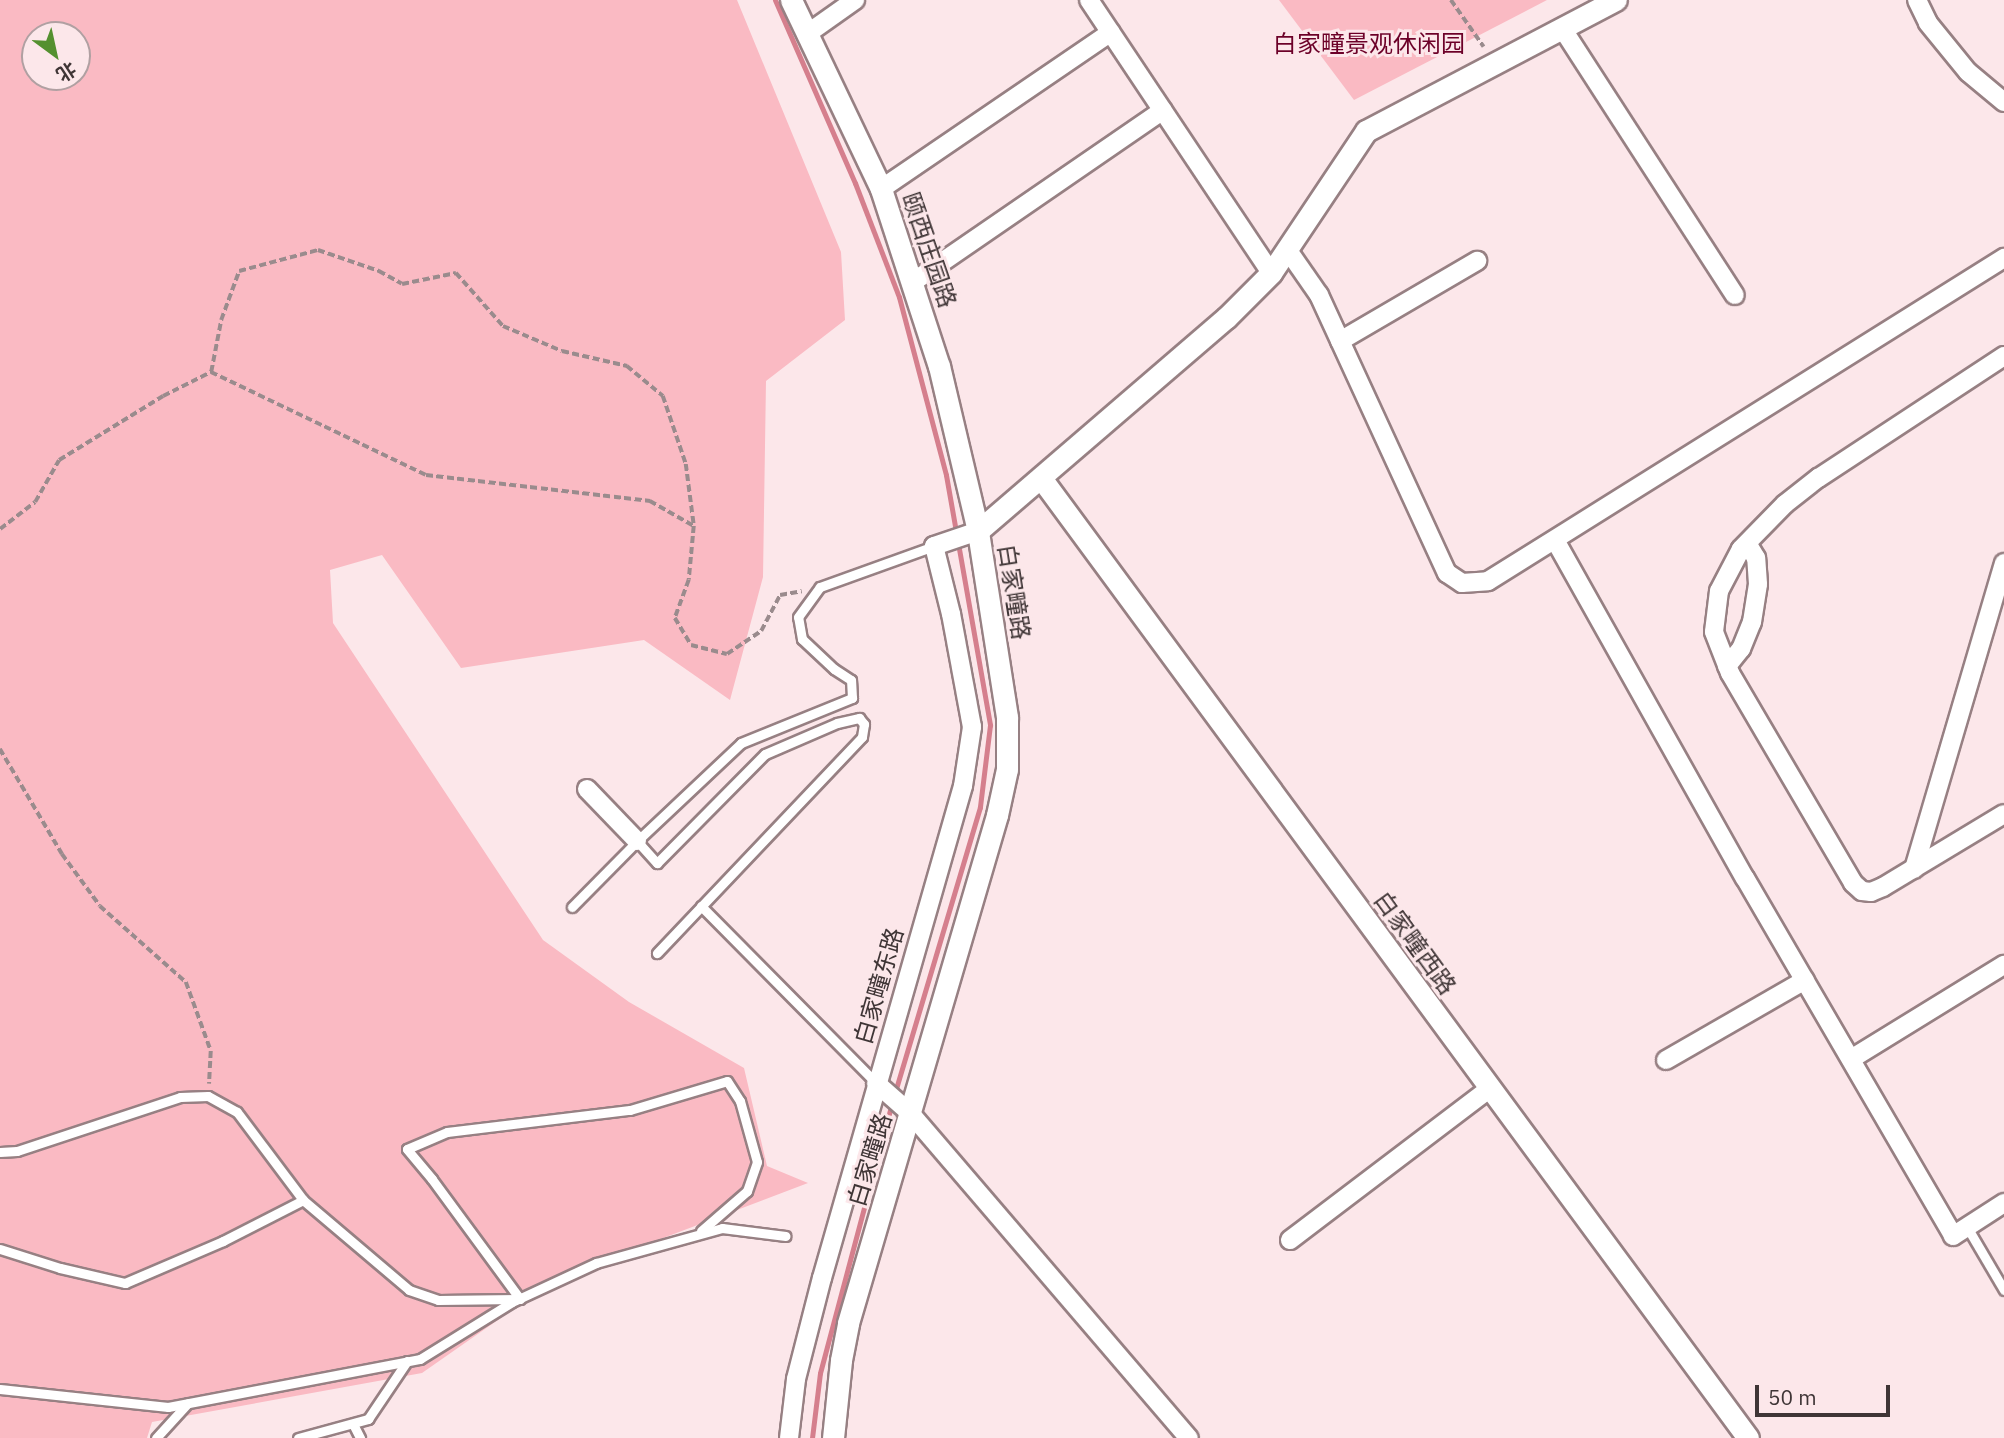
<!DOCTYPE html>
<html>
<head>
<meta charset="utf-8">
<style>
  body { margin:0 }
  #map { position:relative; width:2004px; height:1438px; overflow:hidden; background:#fce7ea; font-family:"IBM Plex Sans","Noto Sans SC",sans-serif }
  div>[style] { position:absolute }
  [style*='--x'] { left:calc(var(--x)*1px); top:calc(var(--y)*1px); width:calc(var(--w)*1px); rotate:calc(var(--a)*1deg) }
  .green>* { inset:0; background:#fabac3 }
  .stream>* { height:5px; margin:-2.5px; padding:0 2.5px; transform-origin:2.5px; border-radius:2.5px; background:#d57f8d }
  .path>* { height:3.5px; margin-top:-1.75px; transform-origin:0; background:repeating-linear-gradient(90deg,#9a8b8d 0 7px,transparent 0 10.5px) }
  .roads { filter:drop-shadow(2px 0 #978083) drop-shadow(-2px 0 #978083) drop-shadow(0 2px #978083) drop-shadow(0 -2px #978083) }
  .service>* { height:9px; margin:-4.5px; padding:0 4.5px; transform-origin:4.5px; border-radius:4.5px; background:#fff }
  .minor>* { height:18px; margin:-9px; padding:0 9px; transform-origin:9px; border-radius:9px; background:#fff }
  .tertiary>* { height:21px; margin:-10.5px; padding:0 10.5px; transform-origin:10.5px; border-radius:10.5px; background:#fff }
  span { translate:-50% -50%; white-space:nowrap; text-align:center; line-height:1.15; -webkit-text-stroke:6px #fce7ea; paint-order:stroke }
  .park-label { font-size:24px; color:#6c0028 }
  .street-label { font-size:24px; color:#3f3536 }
  .north { position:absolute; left:21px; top:21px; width:70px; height:70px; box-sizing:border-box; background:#fce7ea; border:2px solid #b0a0a2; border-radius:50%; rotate:147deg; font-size:19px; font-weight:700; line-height:28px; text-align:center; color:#3f3536 }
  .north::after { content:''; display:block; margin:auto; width:24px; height:32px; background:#54902f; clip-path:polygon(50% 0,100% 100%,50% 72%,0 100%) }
  .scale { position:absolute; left:1755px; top:1385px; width:135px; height:32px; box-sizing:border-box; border:4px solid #3f3536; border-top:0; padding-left:9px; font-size:21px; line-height:24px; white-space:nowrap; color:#3f3536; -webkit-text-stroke:5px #fce7ea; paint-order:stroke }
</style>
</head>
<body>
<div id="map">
  <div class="green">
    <i style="clip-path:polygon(evenodd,0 0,737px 0,841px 252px,845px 320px,766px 381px,763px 577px,730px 700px,644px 640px,461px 668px,382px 555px,330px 570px,333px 623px,543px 940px,629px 1002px,744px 1068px,767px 1166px,808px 1183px,558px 1278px,422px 1373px,152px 1422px,147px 1438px,0 1438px,0 0,35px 35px,77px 35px,77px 77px,35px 77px,35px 35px)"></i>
    <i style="clip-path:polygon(1279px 0,1547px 0,1354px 100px)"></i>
  </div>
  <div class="stream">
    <i style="--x:775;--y:0;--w:200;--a:66.4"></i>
    <i style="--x:855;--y:183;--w:122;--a:68.9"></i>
    <i style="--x:899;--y:297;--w:184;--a:75.2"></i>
    <i style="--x:946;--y:475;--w:254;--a:80"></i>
    <i style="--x:990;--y:725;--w:83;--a:97"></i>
    <i style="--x:980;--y:807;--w:298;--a:106.6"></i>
    <i style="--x:812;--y:1438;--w:65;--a:-83"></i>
    <i style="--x:820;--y:1373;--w:279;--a:-75.1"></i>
  </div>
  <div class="path">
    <i style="--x:1451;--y:0;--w:57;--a:54.9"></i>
    <i style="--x:211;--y:372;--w:238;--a:25.6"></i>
    <i style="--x:426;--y:475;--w:226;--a:6.6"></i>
    <i style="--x:650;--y:501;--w:51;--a:29.6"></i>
    <i style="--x:0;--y:529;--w:44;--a:-37.6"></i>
    <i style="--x:35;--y:502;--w:48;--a:-60.3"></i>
    <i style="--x:59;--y:460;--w:122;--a:-31.6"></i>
    <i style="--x:163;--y:396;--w:54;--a:-26.6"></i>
    <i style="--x:211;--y:372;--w:53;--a:-79.1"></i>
    <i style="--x:221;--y:320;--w:52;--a:-69.8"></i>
    <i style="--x:239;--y:271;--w:82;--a:-14.9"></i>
    <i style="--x:318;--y:250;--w:65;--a:19"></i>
    <i style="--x:379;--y:271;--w:26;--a:29"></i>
    <i style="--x:402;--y:284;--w:55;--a:-11.5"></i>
    <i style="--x:456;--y:273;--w:71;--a:48.4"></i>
    <i style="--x:503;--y:326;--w:64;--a:23"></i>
    <i style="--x:562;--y:351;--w:67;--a:13"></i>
    <i style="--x:627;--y:366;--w:47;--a:39.8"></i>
    <i style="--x:663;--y:396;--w:72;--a:71.3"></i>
    <i style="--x:686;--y:464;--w:63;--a:82.6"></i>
    <i style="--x:694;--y:526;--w:54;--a:95.3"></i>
    <i style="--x:689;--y:580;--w:40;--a:110.2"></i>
    <i style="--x:675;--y:618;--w:31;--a:59"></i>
    <i style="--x:691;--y:645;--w:37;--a:14"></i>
    <i style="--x:727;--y:654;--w:41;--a:-34.1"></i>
    <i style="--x:761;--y:631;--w:41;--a:-62.2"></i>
    <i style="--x:780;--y:595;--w:22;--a:-10"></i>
    <i style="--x:0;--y:749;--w:122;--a:59.4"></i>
    <i style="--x:62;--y:854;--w:64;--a:53.8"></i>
    <i style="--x:100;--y:906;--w:115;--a:41.5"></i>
    <i style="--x:186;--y:982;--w:73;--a:70.1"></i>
    <i style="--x:211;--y:1051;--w:33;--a:93"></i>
  </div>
  <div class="roads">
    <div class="service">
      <i style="--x:637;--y:841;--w:30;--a:48"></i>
      <i style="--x:657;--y:863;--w:153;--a:-45.3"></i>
      <i style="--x:765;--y:754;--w:78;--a:-23.3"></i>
      <i style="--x:837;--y:723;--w:23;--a:-13"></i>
      <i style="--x:859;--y:718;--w:8;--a:50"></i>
      <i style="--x:864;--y:724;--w:13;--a:99"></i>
      <i style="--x:862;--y:737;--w:298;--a:133.5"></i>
      <i style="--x:701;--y:906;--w:249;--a:45.3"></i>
      <i style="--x:572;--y:907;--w:93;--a:-45.4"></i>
      <i style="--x:637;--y:841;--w:143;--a:-43.3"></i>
      <i style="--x:741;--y:743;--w:120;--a:-22.1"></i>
      <i style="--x:852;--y:698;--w:18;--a:-93"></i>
      <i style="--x:851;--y:680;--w:20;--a:-147"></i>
      <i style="--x:834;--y:669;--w:44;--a:-136.8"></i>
      <i style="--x:802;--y:639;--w:22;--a:-100"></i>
      <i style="--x:798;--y:617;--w:37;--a:-54"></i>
      <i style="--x:820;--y:587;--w:121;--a:-19.8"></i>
      <i style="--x:0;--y:1152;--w:17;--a:-3"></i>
      <i style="--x:17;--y:1151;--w:172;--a:-18.3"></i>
      <i style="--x:180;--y:1097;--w:28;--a:-2"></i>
      <i style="--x:208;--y:1096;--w:33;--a:29"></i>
      <i style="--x:237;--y:1112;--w:110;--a:53.1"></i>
      <i style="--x:303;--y:1200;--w:139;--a:40.3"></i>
      <i style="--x:409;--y:1290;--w:31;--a:19"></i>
      <i style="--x:438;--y:1300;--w:80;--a:-0.7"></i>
      <i style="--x:1967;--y:1227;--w:73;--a:59.6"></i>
      <i style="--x:0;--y:1249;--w:63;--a:17.6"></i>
      <i style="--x:60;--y:1268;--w:67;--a:13"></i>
      <i style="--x:125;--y:1283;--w:107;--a:-23.2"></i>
      <i style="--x:223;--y:1241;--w:90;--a:-27.1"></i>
      <i style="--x:520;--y:1299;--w:149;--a:-126.3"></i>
      <i style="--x:432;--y:1179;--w:39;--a:-130"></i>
      <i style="--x:407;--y:1149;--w:43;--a:-23"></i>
      <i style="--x:447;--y:1132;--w:184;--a:-6.9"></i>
      <i style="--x:630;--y:1110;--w:101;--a:-16.6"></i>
      <i style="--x:727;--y:1081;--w:24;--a:57"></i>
      <i style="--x:740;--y:1101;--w:63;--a:74.4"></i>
      <i style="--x:757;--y:1162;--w:31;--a:109"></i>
      <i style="--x:747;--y:1191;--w:61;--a:139"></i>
      <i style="--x:0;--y:1389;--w:169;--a:6.1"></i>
      <i style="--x:168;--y:1407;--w:257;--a:-10.8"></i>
      <i style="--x:420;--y:1359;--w:108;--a:-31.8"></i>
      <i style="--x:512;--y:1302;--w:93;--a:-24.9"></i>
      <i style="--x:596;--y:1263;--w:131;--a:-15.5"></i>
      <i style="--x:722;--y:1228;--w:64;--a:7.2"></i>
      <i style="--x:353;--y:1424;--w:16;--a:63"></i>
      <i style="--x:156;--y:1438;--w:47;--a:-47.6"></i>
      <i style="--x:298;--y:1438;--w:73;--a:-15.2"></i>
      <i style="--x:368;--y:1419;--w:70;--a:-56.1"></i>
    </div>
    <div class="minor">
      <i style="--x:1089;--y:0;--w:328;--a:56.3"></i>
      <i style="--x:1917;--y:0;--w:25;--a:64"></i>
      <i style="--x:1928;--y:23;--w:63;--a:50.8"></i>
      <i style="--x:1968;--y:72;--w:47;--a:39.8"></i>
      <i style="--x:1562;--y:28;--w:318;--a:57.1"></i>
      <i style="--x:807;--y:34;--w:59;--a:-35.3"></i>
      <i style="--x:881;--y:189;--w:278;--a:-34.3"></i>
      <i style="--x:1287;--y:249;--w:56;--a:55.2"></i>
      <i style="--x:1319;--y:295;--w:306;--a:65.3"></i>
      <i style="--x:1447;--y:573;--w:18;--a:34"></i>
      <i style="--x:1462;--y:583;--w:26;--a:-4"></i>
      <i style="--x:1488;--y:581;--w:609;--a:-32.05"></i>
      <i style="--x:913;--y:282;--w:303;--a:-34.5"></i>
      <i style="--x:1340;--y:341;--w:159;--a:-30.3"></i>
      <i style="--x:2004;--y:356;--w:222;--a:146.7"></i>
      <i style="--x:1818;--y:478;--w:42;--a:141.8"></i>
      <i style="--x:1785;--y:504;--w:63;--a:134.4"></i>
      <i style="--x:1741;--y:549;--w:47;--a:117.6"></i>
      <i style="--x:1719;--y:591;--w:41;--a:97"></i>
      <i style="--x:1714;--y:632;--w:44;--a:68.7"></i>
      <i style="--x:1730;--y:673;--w:243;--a:59.6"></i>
      <i style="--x:1853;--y:883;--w:12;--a:42"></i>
      <i style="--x:1862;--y:891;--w:9;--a:6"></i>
      <i style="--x:1871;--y:892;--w:13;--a:-23"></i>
      <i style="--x:1883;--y:887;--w:141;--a:-31.1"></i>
      <i style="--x:1555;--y:540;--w:388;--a:60.7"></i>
      <i style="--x:1745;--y:878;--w:414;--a:59.8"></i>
      <i style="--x:1953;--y:1236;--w:61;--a:-32.9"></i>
      <i style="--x:1727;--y:666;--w:22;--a:-51"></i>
      <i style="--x:1741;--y:649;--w:29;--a:-68"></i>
      <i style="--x:1752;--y:622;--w:38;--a:-81"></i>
      <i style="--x:1758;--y:584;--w:26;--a:-94"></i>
      <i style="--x:1756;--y:558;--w:17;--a:-121"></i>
      <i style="--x:587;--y:789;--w:72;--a:46.1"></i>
      <i style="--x:1914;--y:869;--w:319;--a:-73.6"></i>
      <i style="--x:1851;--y:1059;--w:180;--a:-31.6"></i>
      <i style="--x:1666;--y:1060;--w:160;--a:-29.9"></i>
      <i style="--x:876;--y:1083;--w:47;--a:41.5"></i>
      <i style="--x:911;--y:1114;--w:427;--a:49.4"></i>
      <i style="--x:1290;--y:1240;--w:250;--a:-37.2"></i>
      <i style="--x:789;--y:1438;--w:59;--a:-83.2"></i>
      <i style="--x:796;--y:1379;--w:104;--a:-75.6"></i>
      <i style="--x:822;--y:1278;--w:512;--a:-74.01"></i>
      <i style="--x:963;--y:786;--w:60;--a:-81.3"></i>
      <i style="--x:972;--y:727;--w:115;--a:-100.5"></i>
      <i style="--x:951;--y:614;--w:70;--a:-104"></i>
      <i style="--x:934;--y:546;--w:46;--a:-18.8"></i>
    </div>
    <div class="tertiary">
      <i style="--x:791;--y:0;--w:209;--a:64.5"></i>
      <i style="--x:881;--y:189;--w:186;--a:71.9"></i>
      <i style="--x:939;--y:366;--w:170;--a:76.7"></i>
      <i style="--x:1041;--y:478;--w:1192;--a:53.63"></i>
      <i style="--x:833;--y:1438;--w:78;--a:-84.1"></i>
      <i style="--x:841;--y:1360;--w:38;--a:-79"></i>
      <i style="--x:848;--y:1323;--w:529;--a:-73.65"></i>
      <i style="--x:997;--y:815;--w:47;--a:-77.7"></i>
      <i style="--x:1007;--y:769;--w:52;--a:-90"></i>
      <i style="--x:1007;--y:717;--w:188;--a:-98.9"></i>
      <i style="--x:978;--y:531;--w:327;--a:-40.7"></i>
      <i style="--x:1226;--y:318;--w:64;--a:-45"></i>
      <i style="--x:1271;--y:273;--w:171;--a:-56.2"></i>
      <i style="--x:1366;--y:131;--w:282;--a:-27.7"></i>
    </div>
  </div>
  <div class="park-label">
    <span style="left:1369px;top:44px">白家疃景观休闲园</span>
  </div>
  <div class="street-label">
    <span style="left:929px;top:250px;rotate:71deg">颐西庄园路</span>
    <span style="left:1014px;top:592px;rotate:81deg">白家疃路</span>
    <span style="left:1415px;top:943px;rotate:54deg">白家疃西路</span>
    <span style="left:879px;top:986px;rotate:-74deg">白家疃东路</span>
    <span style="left:870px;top:1160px;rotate:-73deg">白家疃路</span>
  </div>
  <div class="north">北</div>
  <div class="scale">50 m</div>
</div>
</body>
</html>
